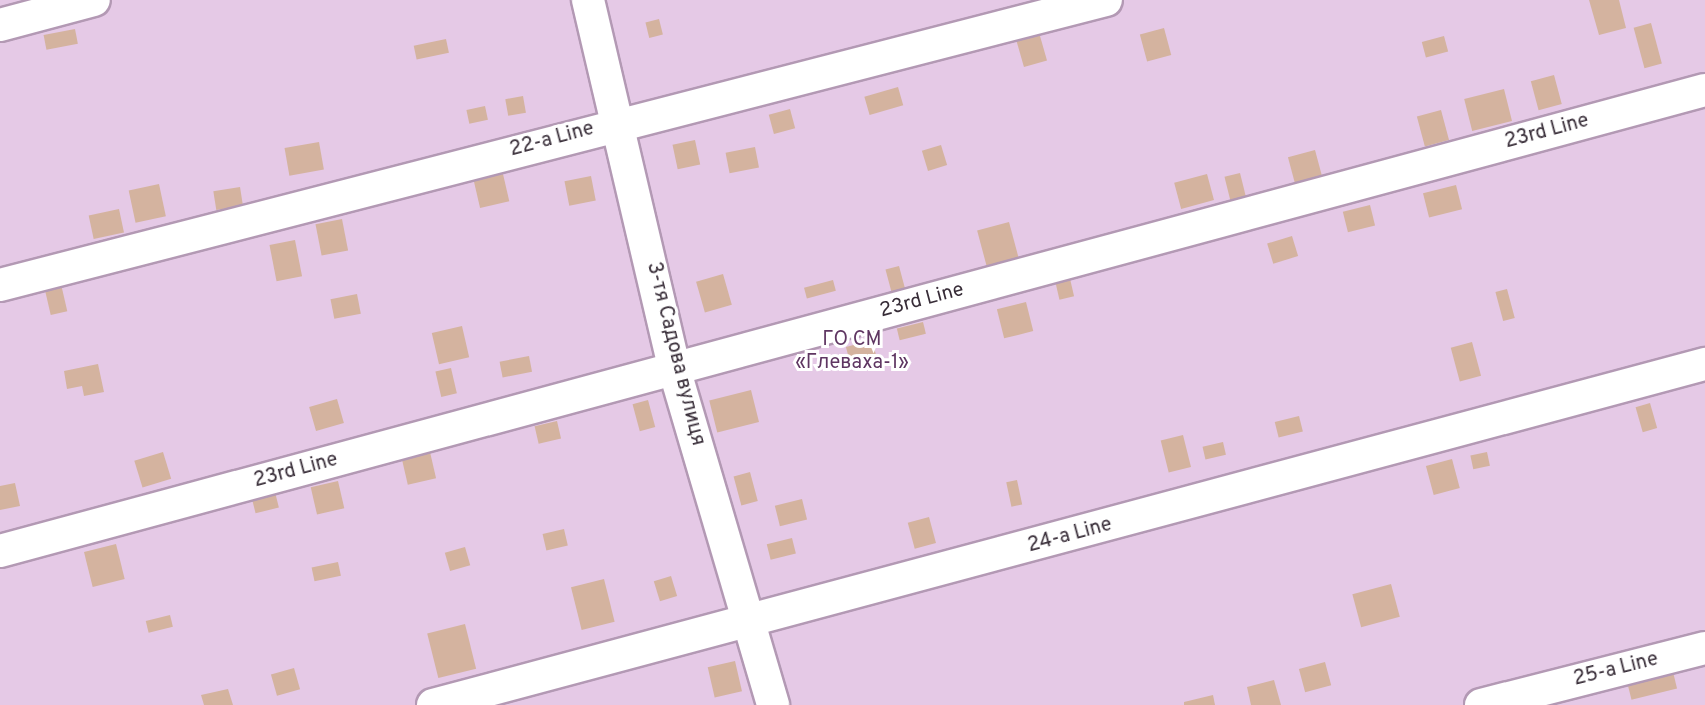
<!DOCTYPE html>
<html>
<head>
<meta charset="utf-8">
<style>
  body { margin:0 }
  #map { position:relative; width:1705px; height:705px; overflow:hidden; background:#fcf7fc; font-family:Overpass,sans-serif }
  div>[style] { position:absolute }
  [style*='--x'] { left:calc(var(--x)*1px); top:calc(var(--y)*1px); width:calc(var(--w)*1px); rotate:calc(var(--a)*1deg) }
  .green>* { inset:0; background:#e5c9e6; transform-origin:0 0 }
  .building>* { inset:0; background:#d4b39f; transform-origin:0 0 }
  .roads { filter:drop-shadow(2px 0 #b399b4) drop-shadow(-2px 0 #b399b4) drop-shadow(0 2px #b399b4) drop-shadow(0 -2px #b399b4) }
  .minor>* { height:32px; margin:-16px; padding:0 16px; transform-origin:16px; border-radius:16px; background:#fff }
  span { translate:-50% -50%; white-space:nowrap; text-align:center; line-height:1.15; -webkit-text-stroke:6px #fff; paint-order:stroke }
  .street-label { font-size:20px; color:#372c37 }
  .park-label { font-size:20px; color:#5f3662 }
</style>
</head>
<body>
<div id="map">
  <div class="green">
    <i style="left:0;top:0;width:1705px;height:705px"></i>
  </div>
  <div class="building">
    <i style="clip-path:polygon(1589px 0,1619px 0,1626px 28px,1599px 35px)"></i>
    <i style="left:659px;top:19px;width:16px;height:14px;rotate:76deg"></i>
    <i style="left:1036px;top:22px;width:40px;height:24px;rotate:74deg"></i>
    <i style="left:1651px;top:23px;width:42px;height:18px;rotate:75deg"></i>
    <i style="left:1164px;top:28px;width:28px;height:25px;rotate:75deg"></i>
    <i style="left:75px;top:29px;width:15px;height:32px;rotate:79deg"></i>
    <i style="left:1444px;top:36px;width:16px;height:23px;rotate:75deg"></i>
    <i style="left:446px;top:39px;width:14px;height:33px;rotate:78deg"></i>
    <i style="left:1554px;top:75px;width:30px;height:24px;rotate:75deg"></i>
    <i style="left:898px;top:87px;width:19px;height:35px;rotate:74deg"></i>
    <i style="left:1504px;top:89px;width:33px;height:41px;rotate:76deg"></i>
    <i style="left:523px;top:96px;width:17px;height:18px;rotate:80deg"></i>
    <i style="left:485px;top:106px;width:14px;height:19px;rotate:78deg"></i>
    <i style="left:790px;top:109px;width:20px;height:22px;rotate:75deg"></i>
    <i style="left:1441px;top:110px;width:31px;height:25px;rotate:75deg"></i>
    <i style="left:695px;top:140px;width:25px;height:23px;rotate:78deg"></i>
    <i style="left:319px;top:142px;width:28px;height:35px;rotate:80deg"></i>
    <i style="left:941px;top:145px;width:21px;height:20px;rotate:73deg"></i>
    <i style="left:755px;top:147px;width:21px;height:30px;rotate:79deg"></i>
    <i style="left:1315px;top:150px;width:28px;height:28px;rotate:75deg"></i>
    <i style="left:1240px;top:173px;width:29px;height:16px;rotate:76deg"></i>
    <i style="left:503px;top:174px;width:28px;height:30px;rotate:77deg"></i>
    <i style="left:1207px;top:174px;width:27px;height:34px;rotate:75deg"></i>
    <i style="left:591px;top:176px;width:25px;height:27px;rotate:79deg"></i>
    <i style="left:159px;top:184px;width:33px;height:31px;rotate:78deg"></i>
    <i style="left:1456px;top:185px;width:25px;height:34px;rotate:76deg"></i>
    <i style="left:240px;top:187px;width:19px;height:27px;rotate:81deg"></i>
    <i style="left:1370px;top:205px;width:21px;height:28px;rotate:76deg"></i>
    <i style="left:119px;top:209px;width:24px;height:31px;rotate:78deg"></i>
    <i style="left:342px;top:219px;width:32px;height:27px;rotate:79deg"></i>
    <i style="left:1009px;top:222px;width:39px;height:33px;rotate:75deg"></i>
    <i style="left:1292px;top:236px;width:21px;height:26px;rotate:73deg"></i>
    <i style="left:295px;top:240px;width:37px;height:26px;rotate:79deg"></i>
    <i style="left:899px;top:266px;width:24px;height:14px;rotate:75deg"></i>
    <i style="left:1068px;top:270px;width:27px;height:15px;rotate:77deg"></i>
    <i style="left:723px;top:274px;width:32px;height:28px;rotate:74deg"></i>
    <i style="left:833px;top:280px;width:11px;height:30px;rotate:75deg"></i>
    <i style="left:61px;top:284px;width:28px;height:17px;rotate:77deg"></i>
    <i style="left:1507px;top:289px;width:30px;height:12px;rotate:75deg"></i>
    <i style="left:357px;top:294px;width:20px;height:27px;rotate:79deg"></i>
    <i style="left:1026px;top:302px;width:30px;height:30px;rotate:76deg"></i>
    <i style="left:923px;top:322px;width:12px;height:27px;rotate:76deg"></i>
    <i style="left:462px;top:326px;width:32px;height:31px;rotate:77deg"></i>
    <i style="left:872px;top:340px;width:16px;height:27px;rotate:75deg"></i>
    <i style="left:1472px;top:342px;width:35px;height:22px;rotate:75deg"></i>
    <i style="left:529px;top:356px;width:16px;height:30px;rotate:79deg"></i>
    <i style="clip-path:polygon(98px 364px,104px 392px,84px 396px,82px 386px,67px 389px,64px 371px)"></i>
    <i style="left:451px;top:368px;width:26px;height:16px;rotate:77deg"></i>
    <i style="left:751px;top:390px;width:33px;height:43px;rotate:76deg"></i>
    <i style="left:337px;top:399px;width:25px;height:29px;rotate:74deg"></i>
    <i style="left:648px;top:400px;width:28px;height:16px;rotate:75deg"></i>
    <i style="left:1650px;top:403px;width:26px;height:15px;rotate:74deg"></i>
    <i style="left:1299px;top:416px;width:16px;height:25px;rotate:76deg"></i>
    <i style="left:557px;top:421px;width:18px;height:23px;rotate:77deg"></i>
    <i style="left:1183px;top:435px;width:33px;height:23px;rotate:76deg"></i>
    <i style="left:1223px;top:442px;width:13px;height:21px;rotate:77deg"></i>
    <i style="left:163px;top:452px;width:28px;height:30px;rotate:73deg"></i>
    <i style="left:430px;top:452px;width:27px;height:29px;rotate:77deg"></i>
    <i style="left:1487px;top:452px;width:14px;height:17px;rotate:78deg"></i>
    <i style="left:1452px;top:459px;width:30px;height:27px;rotate:75deg"></i>
    <i style="left:750px;top:472px;width:30px;height:17px;rotate:75deg"></i>
    <i style="left:1017px;top:480px;width:25px;height:11px;rotate:78deg"></i>
    <i style="left:338px;top:481px;width:28px;height:28px;rotate:77deg"></i>
    <i style="clip-path:polygon(15px 483px,20px 506px,0 510px,0 486px)"></i>
    <i style="left:275px;top:492px;width:16px;height:24px;rotate:76deg"></i>
    <i style="left:802px;top:499px;width:21px;height:28px;rotate:76deg"></i>
    <i style="left:929px;top:517px;width:27px;height:22px;rotate:75deg"></i>
    <i style="left:564px;top:529px;width:17px;height:22px;rotate:77deg"></i>
    <i style="left:792px;top:538px;width:16px;height:26px;rotate:76deg"></i>
    <i style="left:116px;top:544px;width:36px;height:33px;rotate:76deg"></i>
    <i style="left:465px;top:547px;width:19px;height:21px;rotate:74deg"></i>
    <i style="left:338px;top:562px;width:14px;height:27px;rotate:78deg"></i>
    <i style="left:671px;top:576px;width:21px;height:18px;rotate:73deg"></i>
    <i style="left:604px;top:579px;width:44px;height:34px;rotate:76deg"></i>
    <i style="left:1391px;top:584px;width:34px;height:40px;rotate:75deg"></i>
    <i style="left:170px;top:615px;width:12px;height:25px;rotate:76deg"></i>
    <i style="left:465px;top:624px;width:46px;height:39px;rotate:76deg"></i>
    <i style="left:735px;top:661px;width:31px;height:28px;rotate:77deg"></i>
    <i style="left:1325px;top:662px;width:24px;height:27px;rotate:75deg"></i>
    <i style="left:294px;top:668px;width:22px;height:24px;rotate:74deg"></i>
    <i style="left:1672px;top:668px;width:21px;height:47px;rotate:76deg"></i>
    <i style="clip-path:polygon(1274px 680px,1281px 705px,1251px 705px,1247px 687px)"></i>
    <i style="clip-path:polygon(228px 689px,233px 705px,204px 705px,201px 695px)"></i>
    <i style="clip-path:polygon(1213px 695px,1215px 705px,1184px 705px,1184px 702px)"></i>
  </div>
  <div class="roads">
    <div class="minor">
      <i style="--x:588;--y:0;--w:378;--a:76.8"></i>
      <i style="--x:674;--y:368;--w:351;--a:73.6"></i>
      <i style="--x:0;--y:25;--w:97;--a:-14.9"></i>
      <i style="--x:0;--y:285;--w:1142;--a:-14.45"></i>
      <i style="--x:0;--y:551;--w:1766;--a:-15.13"></i>
      <i style="--x:433;--y:705;--w:1317;--a:-15.01"></i>
      <i style="--x:1481;--y:705;--w:231;--a:-14.3"></i>
    </div>
  </div>
  <div class="street-label">
    <span style="left:1547px;top:132px;rotate:-15deg">23rd Line</span>
    <span style="left:552px;top:140px;rotate:-15deg">22-a Line</span>
    <span style="left:922px;top:301px;rotate:-15deg">23rd Line</span>
    <span style="left:675px;top:354px;rotate:76deg">3-тя Садова вулиця</span>
    <span style="left:296px;top:471px;rotate:-15deg">23rd Line</span>
    <span style="left:1070px;top:536px;rotate:-15deg">24-a Line</span>
    <span style="left:1616px;top:670px;rotate:-14deg">25-a Line</span>
  </div>
  <div class="park-label">
    <span style="left:852px;top:352px">ГО СМ<br>«Глеваха-1»</span>
  </div>
</div>
</body>
</html>
